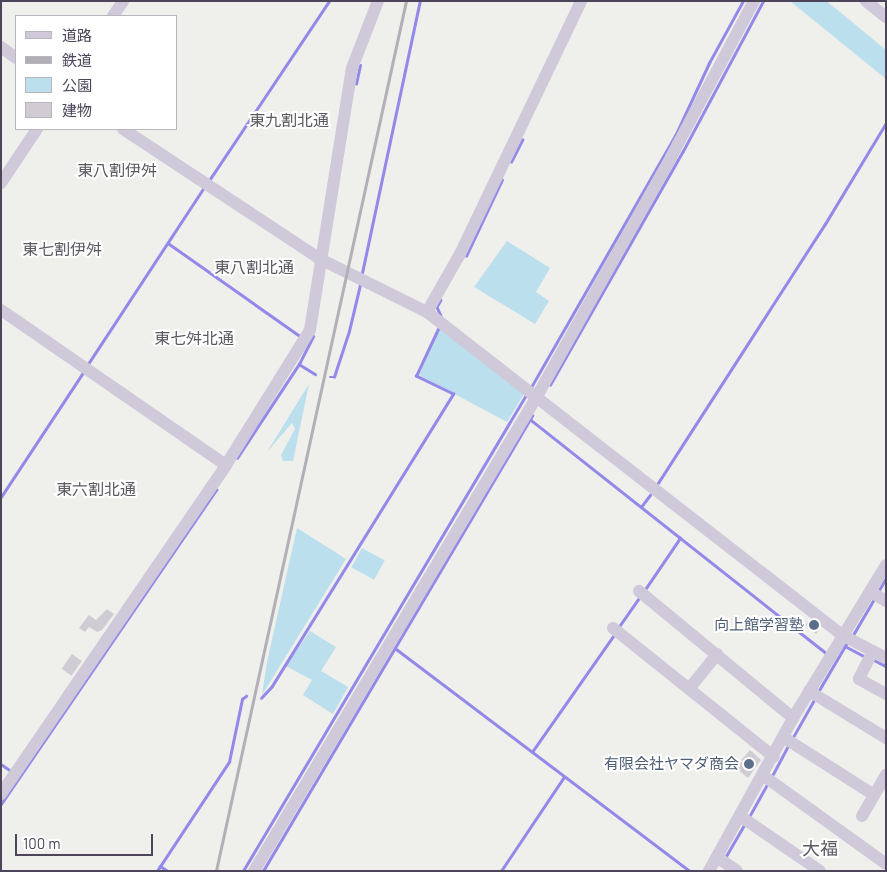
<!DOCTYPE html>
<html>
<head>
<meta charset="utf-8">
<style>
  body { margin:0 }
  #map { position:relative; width:887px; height:872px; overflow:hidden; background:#efefec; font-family:Barlow,"Noto Sans JP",sans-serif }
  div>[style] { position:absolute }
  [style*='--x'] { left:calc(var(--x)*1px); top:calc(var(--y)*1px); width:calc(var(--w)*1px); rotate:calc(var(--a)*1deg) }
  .green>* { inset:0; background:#bbdfed; transform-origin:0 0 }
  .stream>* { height:2.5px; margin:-1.25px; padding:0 1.25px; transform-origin:1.25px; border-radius:1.25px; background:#9389e9 }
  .building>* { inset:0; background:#d1ccd3; transform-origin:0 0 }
  .minor>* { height:12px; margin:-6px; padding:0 6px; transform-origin:6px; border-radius:6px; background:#cfc9da }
  .rail>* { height:2.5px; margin:-1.25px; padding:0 1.25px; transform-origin:1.25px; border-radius:1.25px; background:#b3afb7 }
  .dots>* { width:14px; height:14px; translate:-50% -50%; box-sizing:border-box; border:2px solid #fff; border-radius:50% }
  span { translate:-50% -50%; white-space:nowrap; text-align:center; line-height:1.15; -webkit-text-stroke:4px #fff; paint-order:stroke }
  .service-label { font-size:15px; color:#4e5e75 }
  .right { translate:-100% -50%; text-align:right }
  .neighbourhood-label { font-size:16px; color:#5d5961 }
  .quarter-label { font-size:18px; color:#5d5961 }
  .frame { position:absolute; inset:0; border:2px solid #4d4559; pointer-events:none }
  .legend { position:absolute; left:15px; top:15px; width:162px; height:115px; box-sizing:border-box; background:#fff; border:1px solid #b8b5bd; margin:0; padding:6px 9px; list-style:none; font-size:15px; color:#4d4559 }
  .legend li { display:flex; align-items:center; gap:10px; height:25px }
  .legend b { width:25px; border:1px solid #b8b5bd }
  .scale { position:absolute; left:15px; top:834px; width:138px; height:22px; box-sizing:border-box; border:2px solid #4d4559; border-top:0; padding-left:6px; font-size:15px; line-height:18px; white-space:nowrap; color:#4d4559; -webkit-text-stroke:4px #fff; paint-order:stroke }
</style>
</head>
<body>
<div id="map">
  <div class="green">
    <i style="clip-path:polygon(790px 1px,826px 1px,840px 12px,886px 50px,886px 79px)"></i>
    <i style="clip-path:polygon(507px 241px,550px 268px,536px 292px,549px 301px,535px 324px,474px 287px)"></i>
    <i style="clip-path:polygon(440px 328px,524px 394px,507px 422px,419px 375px)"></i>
    <i style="clip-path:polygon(309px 384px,293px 461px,283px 461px,281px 455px,295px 429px,292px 423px,267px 452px)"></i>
    <i style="clip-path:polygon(297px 528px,346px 559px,262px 695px,267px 662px)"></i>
    <i style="left:362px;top:548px;width:26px;height:22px;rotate:29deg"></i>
    <i style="clip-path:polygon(310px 631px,336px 647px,321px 671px,348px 687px,333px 714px,303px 695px,312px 680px,286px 666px)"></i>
  </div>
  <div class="stream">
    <i style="--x:356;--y:84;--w:19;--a:-78"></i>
    <i style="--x:511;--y:162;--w:25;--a:-63"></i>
    <i style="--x:210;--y:179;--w:214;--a:-56.2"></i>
    <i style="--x:168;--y:243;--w:161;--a:35.2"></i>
    <i style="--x:466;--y:256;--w:84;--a:-64.7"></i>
    <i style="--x:362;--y:273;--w:278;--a:-78"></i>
    <i style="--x:441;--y:300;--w:8;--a:120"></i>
    <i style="--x:437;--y:307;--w:10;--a:66"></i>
    <i style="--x:88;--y:364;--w:209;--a:-56.7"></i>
    <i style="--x:299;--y:364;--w:19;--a:32"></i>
    <i style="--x:330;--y:377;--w:4;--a:0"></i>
    <i style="--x:334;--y:377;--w:48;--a:-71.9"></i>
    <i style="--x:349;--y:331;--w:47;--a:-76.6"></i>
    <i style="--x:550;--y:385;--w:269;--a:-60.4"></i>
    <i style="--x:683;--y:151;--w:170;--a:-61.9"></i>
    <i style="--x:530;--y:389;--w:292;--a:-60.2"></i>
    <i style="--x:675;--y:136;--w:81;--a:-65"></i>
    <i style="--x:709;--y:63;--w:71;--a:-61.3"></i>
    <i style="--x:531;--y:420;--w:376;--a:38.3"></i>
    <i style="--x:237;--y:458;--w:113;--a:-56.6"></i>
    <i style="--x:299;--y:364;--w:31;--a:-63"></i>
    <i style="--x:658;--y:483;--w:308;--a:-57.2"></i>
    <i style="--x:825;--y:224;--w:118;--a:-58.9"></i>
    <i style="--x:1;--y:497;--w:151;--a:-56.6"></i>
    <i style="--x:641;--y:507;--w:15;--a:-53"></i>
    <i style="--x:644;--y:591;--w:64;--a:-55.8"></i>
    <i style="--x:878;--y:592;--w:16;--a:-60"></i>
    <i style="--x:618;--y:628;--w:37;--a:-55"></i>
    <i style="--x:853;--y:635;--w:42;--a:-59.7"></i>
    <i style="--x:845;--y:646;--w:24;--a:28"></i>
    <i style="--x:395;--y:648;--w:370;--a:37.1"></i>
    <i style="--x:874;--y:660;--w:13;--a:27"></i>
    <i style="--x:818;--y:692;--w:59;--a:-59.5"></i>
    <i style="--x:261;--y:698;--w:16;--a:-47"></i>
    <i style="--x:272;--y:686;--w:344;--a:-58.2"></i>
    <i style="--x:453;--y:394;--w:41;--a:-154.1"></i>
    <i style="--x:416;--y:376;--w:54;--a:-64.9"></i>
    <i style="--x:792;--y:739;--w:45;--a:-60.6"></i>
    <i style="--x:532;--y:752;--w:143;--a:-55"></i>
    <i style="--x:1;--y:764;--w:12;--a:35"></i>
    <i style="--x:772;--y:776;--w:34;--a:-62"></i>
    <i style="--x:1;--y:804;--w:381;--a:-55.6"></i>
    <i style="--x:749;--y:817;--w:39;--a:-61"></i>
    <i style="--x:725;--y:858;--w:39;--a:-60"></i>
    <i style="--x:160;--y:866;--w:9;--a:32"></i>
    <i style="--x:157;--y:871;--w:131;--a:-56.6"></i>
    <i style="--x:229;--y:762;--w:64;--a:-78.3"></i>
    <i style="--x:242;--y:699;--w:5;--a:-37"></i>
    <i style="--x:243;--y:871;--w:554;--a:-59.27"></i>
    <i style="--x:263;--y:871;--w:529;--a:-59.41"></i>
    <i style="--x:501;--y:871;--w:113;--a:-56.2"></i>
  </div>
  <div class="building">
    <i style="clip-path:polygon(107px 609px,114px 614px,102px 630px,97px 632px,89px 627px,85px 632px,79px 628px,89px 615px,96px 620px)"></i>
    <i style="clip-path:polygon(809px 620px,820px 628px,816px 634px,805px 625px)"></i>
    <i style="left:72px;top:654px;width:12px;height:18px;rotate:35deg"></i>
    <i style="clip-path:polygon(750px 750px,761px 760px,748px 778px,735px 767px)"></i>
  </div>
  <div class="minor">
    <i style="--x:866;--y:1;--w:26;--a:39"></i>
    <i style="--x:113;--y:16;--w:18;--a:-56"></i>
    <i style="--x:1;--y:47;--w:19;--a:36"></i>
    <i style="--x:123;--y:129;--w:236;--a:33.4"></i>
    <i style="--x:320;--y:259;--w:119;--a:26.4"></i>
    <i style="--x:427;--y:312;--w:526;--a:37.89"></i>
    <i style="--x:842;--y:635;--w:50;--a:27.6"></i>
    <i style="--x:1;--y:183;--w:65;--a:-56.3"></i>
    <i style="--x:1;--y:310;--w:273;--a:34.6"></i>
    <i style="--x:427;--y:312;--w:67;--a:-60.4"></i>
    <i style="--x:460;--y:254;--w:280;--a:-64.4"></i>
    <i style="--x:639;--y:591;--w:200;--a:39.5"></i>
    <i style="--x:871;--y:592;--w:17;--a:31"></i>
    <i style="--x:613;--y:628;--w:206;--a:38.7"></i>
    <i style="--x:873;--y:651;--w:31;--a:117"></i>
    <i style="--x:859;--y:679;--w:31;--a:29"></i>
    <i style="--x:689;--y:689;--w:45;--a:-51.3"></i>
    <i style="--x:809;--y:691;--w:90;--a:31.4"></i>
    <i style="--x:783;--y:737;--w:108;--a:32.5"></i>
    <i style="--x:764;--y:776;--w:150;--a:35.8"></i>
    <i style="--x:1;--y:794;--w:399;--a:-55.6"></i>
    <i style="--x:226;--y:465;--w:159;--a:-58.1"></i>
    <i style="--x:310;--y:330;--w:265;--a:-80.9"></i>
    <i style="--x:352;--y:68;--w:72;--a:-68.8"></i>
    <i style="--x:740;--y:816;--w:97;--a:34.5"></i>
    <i style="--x:862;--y:816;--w:48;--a:-59.7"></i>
    <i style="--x:717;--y:857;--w:24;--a:35"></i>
    <i style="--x:254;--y:871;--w:551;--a:-59.2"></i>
    <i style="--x:536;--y:398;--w:276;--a:-60.7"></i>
    <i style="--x:671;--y:157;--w:177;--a:-62"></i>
    <i style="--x:709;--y:871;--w:175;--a:-61.2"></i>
    <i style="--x:793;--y:718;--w:179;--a:-58.7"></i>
  </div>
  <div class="rail">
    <i style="--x:216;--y:871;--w:891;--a:-77.68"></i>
  </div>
  <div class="dots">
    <i style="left:814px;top:625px;background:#5c6f8a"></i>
    <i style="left:749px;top:764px;background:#5c6f8a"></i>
  </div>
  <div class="service-label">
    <span class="right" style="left:804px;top:625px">向上館学習塾</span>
    <span class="right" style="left:739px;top:764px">有限会社ヤマダ商会</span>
  </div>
  <div class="neighbourhood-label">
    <span style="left:289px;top:120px">東九割北通</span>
    <span style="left:117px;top:170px">東八割伊舛</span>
    <span style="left:62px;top:249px">東七割伊舛</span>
    <span style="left:254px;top:267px">東八割北通</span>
    <span style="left:194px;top:338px">東七舛北通</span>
    <span style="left:96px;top:489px">東六割北通</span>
  </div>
  <div class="quarter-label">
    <span style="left:820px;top:848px">大福</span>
  </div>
  <div class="frame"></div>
  <ul class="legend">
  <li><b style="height:6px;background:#cfc9da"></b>道路</li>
  <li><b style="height:6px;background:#b3afb7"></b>鉄道</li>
  <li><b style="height:14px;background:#bbdfed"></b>公園</li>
  <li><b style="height:14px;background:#d1ccd3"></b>建物</li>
  </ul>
  <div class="scale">100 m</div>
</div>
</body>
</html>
